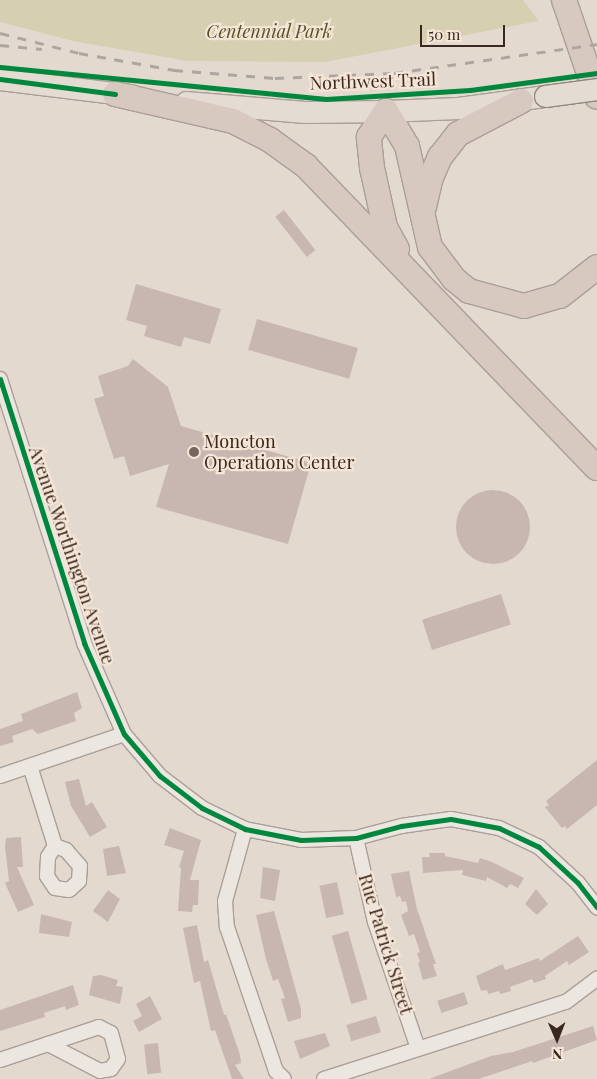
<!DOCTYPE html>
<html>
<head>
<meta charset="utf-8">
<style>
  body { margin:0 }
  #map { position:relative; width:597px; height:1079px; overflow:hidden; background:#e4d9cf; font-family:"Playfair Display",serif }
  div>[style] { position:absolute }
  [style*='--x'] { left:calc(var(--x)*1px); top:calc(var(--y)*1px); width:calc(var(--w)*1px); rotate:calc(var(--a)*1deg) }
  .green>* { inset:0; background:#d6cfb2 }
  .building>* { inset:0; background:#c8b7b0; transform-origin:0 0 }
  .round { border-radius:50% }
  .roads { filter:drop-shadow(1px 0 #aa9f97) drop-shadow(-1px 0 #aa9f97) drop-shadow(0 1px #aa9f97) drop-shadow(0 -1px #aa9f97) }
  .street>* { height:14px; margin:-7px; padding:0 7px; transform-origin:7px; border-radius:7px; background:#ece6e0 }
  .primary>* { height:21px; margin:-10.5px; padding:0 10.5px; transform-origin:10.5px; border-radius:10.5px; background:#e4dbd2 }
  .highway>* { height:24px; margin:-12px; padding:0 12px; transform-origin:12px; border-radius:12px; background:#d7c9c0 }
  .rail>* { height:3px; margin-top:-1.5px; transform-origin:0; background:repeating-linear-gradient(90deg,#ada6a0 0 9px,transparent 0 18px) }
  .bridges { filter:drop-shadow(1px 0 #8f857e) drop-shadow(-1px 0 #8f857e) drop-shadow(0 1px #8f857e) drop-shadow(0 -1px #8f857e) }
  .primary-bridge>* { height:21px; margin:-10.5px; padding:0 10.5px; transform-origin:10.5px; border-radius:10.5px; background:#e4dbd2 }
  .cycleway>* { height:5px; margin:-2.5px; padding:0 2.5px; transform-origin:2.5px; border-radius:2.5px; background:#00873e }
  .dots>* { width:14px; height:14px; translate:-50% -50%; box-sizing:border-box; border:2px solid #f4e5d6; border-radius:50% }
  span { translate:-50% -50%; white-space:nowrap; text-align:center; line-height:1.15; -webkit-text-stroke:4.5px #f4e5d6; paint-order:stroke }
  .park-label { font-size:18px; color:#525427; font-style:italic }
  .street-label { font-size:18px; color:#392720 }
  .poi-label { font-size:18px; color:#392720 }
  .left { translate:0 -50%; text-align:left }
  .north { position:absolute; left:532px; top:1014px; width:50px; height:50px; -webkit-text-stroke:4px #f4e5d6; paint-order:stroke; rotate:179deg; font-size:14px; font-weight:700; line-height:20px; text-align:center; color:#392720 }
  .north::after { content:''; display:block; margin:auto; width:18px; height:22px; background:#392720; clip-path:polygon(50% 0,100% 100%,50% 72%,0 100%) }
  .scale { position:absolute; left:420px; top:25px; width:85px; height:22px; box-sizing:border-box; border:2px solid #392720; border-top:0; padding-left:6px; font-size:15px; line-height:18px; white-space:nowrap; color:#392720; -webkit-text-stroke:4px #f4e5d6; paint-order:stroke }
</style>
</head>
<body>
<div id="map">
  <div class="green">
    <i style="clip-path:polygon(0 0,523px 0,539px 21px,325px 62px,187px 61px,73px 41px,0 22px)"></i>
  </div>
  <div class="building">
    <i style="left:284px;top:210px;width:51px;height:11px;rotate:52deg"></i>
    <i style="clip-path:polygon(136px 284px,221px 309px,210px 344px,184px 337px,181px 347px,144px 336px,147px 326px,126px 320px)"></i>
    <i style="left:257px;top:319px;width:105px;height:32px;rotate:16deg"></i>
    <i style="clip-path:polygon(133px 359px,168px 387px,181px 426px,311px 463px,288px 544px,156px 507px,169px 464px,130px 476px,124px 456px,114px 459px,94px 399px,104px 396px,98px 376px,128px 366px)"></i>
    <i class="round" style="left:456px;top:490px;width:74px;height:74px"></i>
    <i style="left:501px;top:594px;width:32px;height:83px;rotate:72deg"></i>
    <i style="clip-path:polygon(77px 692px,82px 708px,74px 713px,76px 721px,38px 734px,32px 729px,12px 736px,14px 742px,0 746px,0 729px,23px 721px,21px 714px)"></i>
    <i style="clip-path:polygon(597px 760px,597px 805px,567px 829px,565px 826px,562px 828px,545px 807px,549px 805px,546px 801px)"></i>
    <i style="clip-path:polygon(79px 779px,86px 806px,92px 802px,107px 827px,90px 837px,71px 806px,65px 782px)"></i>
    <i style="clip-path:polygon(170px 828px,201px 840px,190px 880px,199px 880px,198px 905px,193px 905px,192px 912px,178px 911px,181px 868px,179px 867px,184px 851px,164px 845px)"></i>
    <i style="clip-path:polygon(21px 837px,23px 867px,17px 867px,34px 905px,18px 912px,5px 883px,9px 881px,5px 846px,6px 838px)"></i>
    <i style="clip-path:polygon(119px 846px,126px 873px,107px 876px,103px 849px)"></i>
    <i style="clip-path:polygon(429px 853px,445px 853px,445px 856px,478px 863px,480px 858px,492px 862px,524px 878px,518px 888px,510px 884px,507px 888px,487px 877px,486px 881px,462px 875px,463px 870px,423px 873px,422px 857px,430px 857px)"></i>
    <i style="clip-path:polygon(263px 867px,280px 870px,275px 901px,260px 898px)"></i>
    <i style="clip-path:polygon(409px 871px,417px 909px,436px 964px,433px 964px,437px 976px,423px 980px,418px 963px,420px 962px,417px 953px,420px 952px,414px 934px,409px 936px,401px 915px,408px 911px,406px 901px,402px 902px,400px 896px,396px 897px,391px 874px)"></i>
    <i style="left:337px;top:882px;width:33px;height:18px;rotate:78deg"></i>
    <i style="clip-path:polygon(536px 889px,548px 904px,537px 915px,525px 904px)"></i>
    <i style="clip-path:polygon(108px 890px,120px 899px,108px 922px,93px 911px)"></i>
    <i style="clip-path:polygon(274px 911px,301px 1009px,301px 1018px,288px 1022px,281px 999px,285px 998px,278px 979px,273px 981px,266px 959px,256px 915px)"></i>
    <i style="clip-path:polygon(41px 914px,72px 922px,69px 937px,39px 933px)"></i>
    <i style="clip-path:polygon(197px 925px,204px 962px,208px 960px,224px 1015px,226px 1014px,240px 1055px,241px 1063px,235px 1065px,244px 1079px,232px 1079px,215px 1030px,211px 1031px,200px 981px,194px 983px,183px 928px)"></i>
    <i style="left:348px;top:931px;width:71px;height:17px;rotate:74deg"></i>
    <i style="clip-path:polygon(578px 936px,589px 952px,569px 965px,567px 961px,545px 976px,546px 979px,534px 983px,532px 979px,510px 987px,511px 991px,500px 994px,499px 991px,488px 994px,487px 990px,481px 991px,476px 976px,503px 964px,505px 970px,539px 958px,540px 961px)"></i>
    <i style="clip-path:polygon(101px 975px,118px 980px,116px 986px,123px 987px,120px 1004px,89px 995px,93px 976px)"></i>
    <i style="clip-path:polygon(73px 985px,79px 1005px,66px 1010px,65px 1006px,44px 1013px,45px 1017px,0 1031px,0 1010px)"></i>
    <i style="left:464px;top:992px;width:13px;height:28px;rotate:72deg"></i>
    <i style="clip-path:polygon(150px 996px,162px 1019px,139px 1032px,133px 1021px,142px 1016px,136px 1004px)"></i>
    <i style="left:376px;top:1016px;width:17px;height:31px;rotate:73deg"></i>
    <i style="clip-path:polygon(593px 1026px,597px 1040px,533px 1063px,532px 1061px,479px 1079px,429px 1079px,491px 1056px,513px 1052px)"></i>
    <i style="clip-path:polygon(325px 1033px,330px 1046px,300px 1059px,294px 1041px)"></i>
    <i style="left:158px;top:1043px;width:30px;height:14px;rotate:84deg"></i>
  </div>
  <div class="roads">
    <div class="street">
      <i style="--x:0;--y:379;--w:277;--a:72.3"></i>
      <i style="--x:84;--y:643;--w:99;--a:66.3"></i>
      <i style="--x:124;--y:734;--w:55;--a:49.4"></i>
      <i style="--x:160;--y:776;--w:53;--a:37.3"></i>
      <i style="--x:202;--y:808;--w:48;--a:26"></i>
      <i style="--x:245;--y:829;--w:57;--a:11.1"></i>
      <i style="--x:301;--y:840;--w:55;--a:-2.1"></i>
      <i style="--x:356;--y:838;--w:47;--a:-14.9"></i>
      <i style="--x:401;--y:826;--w:50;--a:-8"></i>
      <i style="--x:451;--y:819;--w:49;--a:10.6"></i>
      <i style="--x:499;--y:828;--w:44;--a:25.4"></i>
      <i style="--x:539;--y:847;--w:53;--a:42.7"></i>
      <i style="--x:578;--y:883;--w:31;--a:52"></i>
      <i style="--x:30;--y:766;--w:84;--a:72.6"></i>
      <i style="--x:0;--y:776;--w:131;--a:-18.7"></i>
      <i style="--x:245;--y:829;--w:75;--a:105.5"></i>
      <i style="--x:225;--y:901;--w:26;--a:86"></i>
      <i style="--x:227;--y:927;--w:152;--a:71.2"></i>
      <i style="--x:276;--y:1071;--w:11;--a:45"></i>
      <i style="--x:356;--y:838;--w:86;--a:77.3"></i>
      <i style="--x:375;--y:922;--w:133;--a:71.2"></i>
      <i style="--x:55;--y:846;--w:12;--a:20"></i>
      <i style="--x:66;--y:850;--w:21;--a:49"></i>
      <i style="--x:80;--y:866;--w:15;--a:94"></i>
      <i style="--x:79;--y:881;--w:13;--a:138"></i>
      <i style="--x:69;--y:890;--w:14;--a:-172"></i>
      <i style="--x:55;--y:888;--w:14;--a:-124"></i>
      <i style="--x:47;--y:876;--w:19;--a:-87"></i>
      <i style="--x:48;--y:857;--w:13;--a:-58"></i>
      <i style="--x:0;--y:1060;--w:104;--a:-18.4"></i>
      <i style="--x:99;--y:1027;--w:13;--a:27"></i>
      <i style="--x:111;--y:1033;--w:27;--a:75"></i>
      <i style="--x:118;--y:1059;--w:12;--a:125"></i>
      <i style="--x:111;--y:1069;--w:11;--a:170"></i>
      <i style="--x:100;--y:1071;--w:59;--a:-152.6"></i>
      <i style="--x:324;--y:1079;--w:254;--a:-17.7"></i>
      <i style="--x:566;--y:1002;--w:39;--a:-37"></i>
    </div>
    <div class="primary">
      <i style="--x:0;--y:79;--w:132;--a:7"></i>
      <i style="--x:186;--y:102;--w:119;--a:4.8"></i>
      <i style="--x:305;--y:112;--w:81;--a:-0.7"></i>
      <i style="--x:386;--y:111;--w:72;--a:-2.4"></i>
      <i style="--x:458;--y:108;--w:88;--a:-7.9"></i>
    </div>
    <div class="highway">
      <i style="--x:564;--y:0;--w:102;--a:71.2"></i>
      <i style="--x:115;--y:94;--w:121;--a:12.9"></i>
      <i style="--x:233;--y:121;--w:42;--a:27.2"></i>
      <i style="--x:270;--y:140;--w:44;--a:35.8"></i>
      <i style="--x:306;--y:166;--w:419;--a:46.1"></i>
      <i style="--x:424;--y:207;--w:28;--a:-77"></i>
      <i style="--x:430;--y:180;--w:25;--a:-67"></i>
      <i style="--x:440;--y:157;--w:29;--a:-52"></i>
      <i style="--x:458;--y:134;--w:71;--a:-27.6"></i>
      <i style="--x:397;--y:249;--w:25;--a:-119"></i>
      <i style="--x:385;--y:227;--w:60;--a:-102.4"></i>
      <i style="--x:372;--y:168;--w:31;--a:-96"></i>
      <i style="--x:369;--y:137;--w:31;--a:-57"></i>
      <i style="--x:386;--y:111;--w:41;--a:59"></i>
      <i style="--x:407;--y:146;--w:104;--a:77.2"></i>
      <i style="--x:430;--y:247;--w:40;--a:53"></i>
      <i style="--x:454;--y:279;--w:19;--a:39"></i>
      <i style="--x:469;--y:291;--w:57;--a:15.3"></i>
      <i style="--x:524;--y:306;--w:37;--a:-16"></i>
      <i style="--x:560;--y:296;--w:47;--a:-38.1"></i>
    </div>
  </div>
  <div class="rail">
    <i style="--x:0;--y:33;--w:81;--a:14.2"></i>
    <i style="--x:79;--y:53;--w:97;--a:10.1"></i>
    <i style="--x:174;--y:70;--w:101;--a:4.5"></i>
    <i style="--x:275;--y:78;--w:119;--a:-2.4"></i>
    <i style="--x:394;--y:73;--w:205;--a:-8.1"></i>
    <i style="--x:0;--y:45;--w:42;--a:5.4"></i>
  </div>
  <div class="bridges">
    <div class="primary-bridge">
      <i style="--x:545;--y:96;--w:52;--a:-7.7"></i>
    </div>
  </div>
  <div class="cycleway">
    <i style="--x:0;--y:67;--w:328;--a:5.6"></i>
    <i style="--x:326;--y:99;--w:144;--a:-3.6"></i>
    <i style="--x:470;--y:90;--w:128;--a:-7.6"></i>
    <i style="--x:0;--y:79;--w:116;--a:7.4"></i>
    <i style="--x:0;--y:379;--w:277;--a:72.3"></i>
    <i style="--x:84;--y:643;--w:99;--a:66.3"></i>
    <i style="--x:124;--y:734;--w:55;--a:49.4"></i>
    <i style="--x:160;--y:776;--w:53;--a:37.3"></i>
    <i style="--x:202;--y:808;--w:48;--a:26"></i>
    <i style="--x:245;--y:829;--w:57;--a:11.1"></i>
    <i style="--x:301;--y:840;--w:55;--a:-2.1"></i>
    <i style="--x:356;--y:838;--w:47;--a:-14.9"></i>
    <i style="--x:401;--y:826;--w:50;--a:-8"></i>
    <i style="--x:451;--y:819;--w:49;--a:10.6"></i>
    <i style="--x:499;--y:828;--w:44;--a:25.4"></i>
    <i style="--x:539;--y:847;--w:53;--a:42.7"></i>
    <i style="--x:578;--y:883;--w:31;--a:52"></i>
  </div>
  <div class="dots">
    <i style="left:194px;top:452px;background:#75655d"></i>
  </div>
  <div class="park-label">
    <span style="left:269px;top:31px">Centennial Park</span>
  </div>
  <div class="street-label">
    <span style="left:373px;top:81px;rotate:-2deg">Northwest Trail</span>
    <span style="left:72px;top:555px;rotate:71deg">Avenue Worthington Avenue</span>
    <span style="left:386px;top:944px;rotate:73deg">Rue Patrick Street</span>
  </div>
  <div class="poi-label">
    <span class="left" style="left:204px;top:452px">Moncton<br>Operations Center</span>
  </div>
  <div class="north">N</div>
  <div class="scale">50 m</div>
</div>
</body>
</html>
